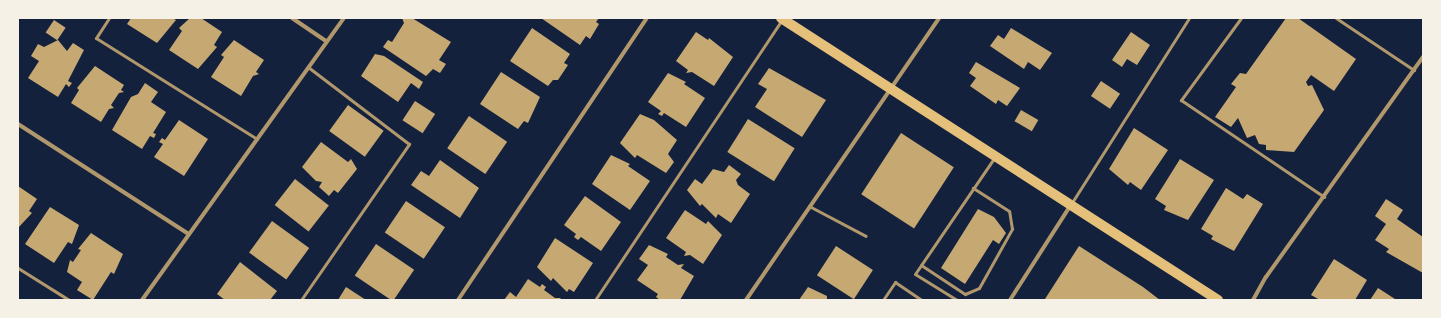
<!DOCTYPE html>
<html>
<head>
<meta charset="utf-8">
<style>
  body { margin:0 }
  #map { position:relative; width:1441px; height:318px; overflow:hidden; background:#14213d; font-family:Roboto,sans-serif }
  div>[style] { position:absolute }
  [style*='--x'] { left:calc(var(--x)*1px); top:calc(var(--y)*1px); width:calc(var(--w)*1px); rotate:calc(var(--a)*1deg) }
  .building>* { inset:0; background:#c6a872; transform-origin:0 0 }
  .service>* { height:3px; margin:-1.5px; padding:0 1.5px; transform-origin:1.5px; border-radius:1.5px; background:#b1986c }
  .minor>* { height:4px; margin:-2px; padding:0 2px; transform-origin:2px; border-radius:2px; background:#b1986c }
  .primary>* { height:10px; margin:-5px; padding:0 5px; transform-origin:5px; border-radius:5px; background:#e5c07b }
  span { translate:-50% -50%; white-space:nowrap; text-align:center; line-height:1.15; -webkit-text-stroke:3px #f6f1e7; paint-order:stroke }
  .frame { position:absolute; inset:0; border:19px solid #f6f1e7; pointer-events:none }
</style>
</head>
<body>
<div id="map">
  <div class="building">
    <i style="clip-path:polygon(131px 18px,172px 18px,176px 20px,157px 43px,127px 24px)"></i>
    <i style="clip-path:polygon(190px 18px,201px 18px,222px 32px,214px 45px,217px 47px,198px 69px,169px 50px,182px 31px,179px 28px)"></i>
    <i style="clip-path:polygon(402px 18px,412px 18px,451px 42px,439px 60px,446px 64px,440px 73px,433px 69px,426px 76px,383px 47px,388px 40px,392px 42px,404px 23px)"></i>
    <i style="clip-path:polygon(541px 18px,599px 18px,596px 22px,599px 24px,590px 39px,586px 36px,580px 45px)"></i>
    <i style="clip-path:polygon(1286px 18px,1298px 18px,1356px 59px,1334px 91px,1311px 75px,1306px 82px,1308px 86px,1312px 85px,1324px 110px,1294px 152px,1266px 150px,1266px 145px,1259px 144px,1255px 135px,1247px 138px,1238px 118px,1231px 127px,1215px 117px,1236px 87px,1231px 84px,1240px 73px,1246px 74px)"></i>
    <i style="left:54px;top:20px;width:14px;height:15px;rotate:34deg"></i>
    <i style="clip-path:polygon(532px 28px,570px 54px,564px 63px,568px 65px,558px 80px,553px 80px,548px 86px,510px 61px)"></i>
    <i style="clip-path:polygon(1011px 28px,1052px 53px,1040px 70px,1028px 62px,1024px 69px,990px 46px,998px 35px,1004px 39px)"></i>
    <i style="clip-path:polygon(696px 32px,708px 40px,709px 38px,733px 57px,714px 86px,692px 72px,686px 73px,688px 70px,676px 61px)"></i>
    <i style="clip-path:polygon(1131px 32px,1150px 45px,1137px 65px,1127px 59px,1122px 67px,1112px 60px)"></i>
    <i style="clip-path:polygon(58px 40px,67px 51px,73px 43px,84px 50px,68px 81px,72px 83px,69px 87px,66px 84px,58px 97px,28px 78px,39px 61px,31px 56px,38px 44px,44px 47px)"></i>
    <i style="clip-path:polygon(234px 40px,264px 60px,256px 72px,259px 74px,253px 76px,241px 96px,211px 77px,224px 57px,221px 55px)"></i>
    <i style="clip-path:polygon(375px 54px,384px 56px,423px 82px,419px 89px,411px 83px,398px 102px,361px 76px)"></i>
    <i style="clip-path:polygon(976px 62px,1020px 88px,1007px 106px,998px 100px,996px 104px,970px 86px,976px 78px,969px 73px)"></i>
    <i style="clip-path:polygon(95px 66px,124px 85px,121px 90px,124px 92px,119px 93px,111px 105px,114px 108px,109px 109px,101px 122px,71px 103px,79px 90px,77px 88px)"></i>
    <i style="clip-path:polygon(769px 68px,826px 100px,802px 137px,755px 107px,767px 89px,758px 84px)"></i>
    <i style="clip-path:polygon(501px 72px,540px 97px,528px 123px,524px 121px,518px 129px,480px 104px)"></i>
    <i style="clip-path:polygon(668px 73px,686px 82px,684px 84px,705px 98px,686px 127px,664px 113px,662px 116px,658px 114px,661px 111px,648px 102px)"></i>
    <i style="left:1101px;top:81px;width:23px;height:18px;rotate:34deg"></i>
    <i style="clip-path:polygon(145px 83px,158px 92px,151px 102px,166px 112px,153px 133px,156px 134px,154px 138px,150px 136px,142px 149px,112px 130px,131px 97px,138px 94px)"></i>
    <i style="left:415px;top:101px;width:24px;height:23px;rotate:33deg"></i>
    <i style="left:348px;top:105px;width:44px;height:32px;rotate:36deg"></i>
    <i style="left:1021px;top:110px;width:20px;height:13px;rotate:30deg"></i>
    <i style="clip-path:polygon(640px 114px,654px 120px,677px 140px,668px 154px,674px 162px,666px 173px,637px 155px,635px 158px,620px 143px)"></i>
    <i style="left:469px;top:116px;width:46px;height:39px;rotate:34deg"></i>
    <i style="left:748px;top:119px;width:55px;height:39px;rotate:32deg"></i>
    <i style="clip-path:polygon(179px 120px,208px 139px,184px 176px,154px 157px,163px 144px,159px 142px,162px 138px,165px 140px)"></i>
    <i style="clip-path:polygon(1134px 128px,1168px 150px,1141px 190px,1130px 182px,1128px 185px,1109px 169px)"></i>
    <i style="left:901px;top:133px;width:63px;height:73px;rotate:33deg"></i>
    <i style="clip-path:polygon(321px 142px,348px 162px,351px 159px,357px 169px,338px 193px,334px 190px,329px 196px,319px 187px,322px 182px,316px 181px,302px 167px)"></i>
    <i style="clip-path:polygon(611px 155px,630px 164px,628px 166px,650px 181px,630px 210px,592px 184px)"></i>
    <i style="clip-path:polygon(1180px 159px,1214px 180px,1188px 220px,1164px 210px,1166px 206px,1155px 199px)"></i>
    <i style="clip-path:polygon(440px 160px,479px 188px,460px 218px,411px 185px,421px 171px,429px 176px)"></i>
    <i style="clip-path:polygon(729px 165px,741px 174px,736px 180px,738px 185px,750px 194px,731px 223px,718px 214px,716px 218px,702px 204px,700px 206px,687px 190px,695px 179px,702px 184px,713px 169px,724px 172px)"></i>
    <i style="left:295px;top:179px;width:43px;height:33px;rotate:38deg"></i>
    <i style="clip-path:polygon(18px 186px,37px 199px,29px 211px,32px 213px,18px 228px)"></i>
    <i style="clip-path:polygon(1226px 188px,1243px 199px,1247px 194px,1263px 204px,1234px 251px,1211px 239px,1213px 236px,1201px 229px)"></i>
    <i style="clip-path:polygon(585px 196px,621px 222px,601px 251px,581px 237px,578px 240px,574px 237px,576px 234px,564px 225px)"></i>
    <i style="clip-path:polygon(1386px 199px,1403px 210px,1397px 219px,1423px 237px,1423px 273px,1386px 252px,1389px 249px,1375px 240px,1386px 224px,1375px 216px)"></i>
    <i style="left:406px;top:201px;width:47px;height:38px;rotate:34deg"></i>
    <i style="clip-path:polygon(50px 207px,79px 225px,72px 244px,68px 242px,54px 263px,25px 244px)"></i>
    <i style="clip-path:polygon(978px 209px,994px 217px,1006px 233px,999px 244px,993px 240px,965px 284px,941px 268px)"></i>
    <i style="clip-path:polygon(685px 210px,706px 224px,708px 221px,722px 235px,703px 264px,690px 255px,684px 256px,686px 252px,666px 238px)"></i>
    <i style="left:272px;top:221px;width:46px;height:39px;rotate:36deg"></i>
    <i style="clip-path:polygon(91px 233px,123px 254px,114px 274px,111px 272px,93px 300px,77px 290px,82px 282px,67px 272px,70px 260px,73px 262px,81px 250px,78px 249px)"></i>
    <i style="clip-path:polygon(555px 238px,593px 263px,574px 292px,569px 289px,567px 292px,553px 278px,551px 281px,537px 267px)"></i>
    <i style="left:376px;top:244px;width:46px;height:38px;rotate:34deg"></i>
    <i style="clip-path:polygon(649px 245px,668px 254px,666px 257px,678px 265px,684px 264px,681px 268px,694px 276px,680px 300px,660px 300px,656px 297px,658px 294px,637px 280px,648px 265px,639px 259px)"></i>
    <i style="left:836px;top:246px;width:44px;height:35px;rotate:33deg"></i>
    <i style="clip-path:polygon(1079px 246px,1143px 287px,1160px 300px,1045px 299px)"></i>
    <i style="clip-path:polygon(1334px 259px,1367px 280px,1355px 300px,1320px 300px,1311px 295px)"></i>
    <i style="clip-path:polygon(240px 262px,277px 291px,270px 300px,225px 300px,217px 294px)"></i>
    <i style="clip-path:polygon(528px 279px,540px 287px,542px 284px,546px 287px,544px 290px,555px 298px,561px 298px,559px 300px,504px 300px,510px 292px,516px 297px)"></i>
    <i style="clip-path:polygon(346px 287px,366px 300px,338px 300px)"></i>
    <i style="clip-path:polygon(808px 287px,827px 296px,827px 300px,799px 300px)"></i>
    <i style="clip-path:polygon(1378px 288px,1395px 299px,1397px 300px,1370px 300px)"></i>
  </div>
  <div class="service">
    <i style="--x:109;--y:18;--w:24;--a:123"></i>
    <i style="--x:96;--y:38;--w:190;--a:32.1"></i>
    <i style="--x:1241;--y:18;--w:102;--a:126.2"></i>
    <i style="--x:1181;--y:100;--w:173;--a:34.1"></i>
    <i style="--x:1336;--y:18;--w:94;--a:33.7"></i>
    <i style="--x:1071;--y:204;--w:220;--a:-57.6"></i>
    <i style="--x:809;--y:206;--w:64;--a:27.8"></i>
    <i style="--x:921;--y:265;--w:53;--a:33.4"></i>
    <i style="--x:965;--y:294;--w:15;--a:-23"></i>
    <i style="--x:979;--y:288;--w:68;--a:-60.8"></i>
    <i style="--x:1012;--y:229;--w:18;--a:-99"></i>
    <i style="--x:1009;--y:211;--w:43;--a:-147.4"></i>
    <i style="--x:18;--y:268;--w:60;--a:32.1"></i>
    <i style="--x:301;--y:300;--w:190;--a:-55.3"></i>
    <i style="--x:409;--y:144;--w:127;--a:-142.7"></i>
    <i style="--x:595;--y:300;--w:337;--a:-56.3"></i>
    <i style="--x:883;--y:300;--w:22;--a:-56"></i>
    <i style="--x:895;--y:282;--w:32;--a:34"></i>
    <i style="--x:957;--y:300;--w:49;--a:-148.2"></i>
    <i style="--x:915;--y:274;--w:140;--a:-55.7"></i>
  </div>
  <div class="minor">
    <i style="--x:292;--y:18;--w:41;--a:34.1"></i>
    <i style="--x:18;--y:124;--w:203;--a:32.8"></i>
    <i style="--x:142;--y:300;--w:347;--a:-54.4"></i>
    <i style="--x:458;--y:300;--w:339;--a:-56.2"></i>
    <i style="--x:746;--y:300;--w:342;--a:-55.6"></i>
    <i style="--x:1010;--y:300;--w:112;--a:-57.4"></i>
    <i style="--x:1253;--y:300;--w:26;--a:-61"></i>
    <i style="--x:1266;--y:277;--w:270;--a:-54.5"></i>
  </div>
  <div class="primary">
    <i style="--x:781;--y:18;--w:520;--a:32.83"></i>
  </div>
  <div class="frame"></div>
</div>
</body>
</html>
